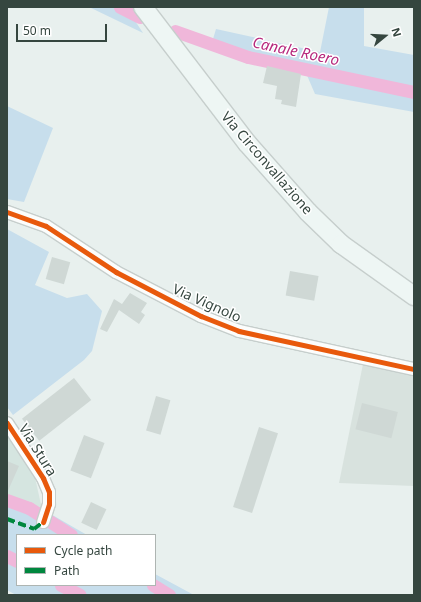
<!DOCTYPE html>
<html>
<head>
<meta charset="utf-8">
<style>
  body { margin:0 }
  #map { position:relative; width:421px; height:602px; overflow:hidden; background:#e8f0ee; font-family:"Noto Sans",sans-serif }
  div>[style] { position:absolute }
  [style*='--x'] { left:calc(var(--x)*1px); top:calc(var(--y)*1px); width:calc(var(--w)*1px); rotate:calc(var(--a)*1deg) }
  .residential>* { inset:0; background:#d5e5e0 }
  .industrial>* { inset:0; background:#d8e2de }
  .green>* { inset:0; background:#c7deec }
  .canal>* { height:13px; margin:-6.5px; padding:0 6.5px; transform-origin:6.5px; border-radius:6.5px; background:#f0b7da }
  .building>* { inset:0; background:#cfd8d5; transform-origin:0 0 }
  .roads { filter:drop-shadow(1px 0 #c6cecc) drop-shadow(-1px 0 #c6cecc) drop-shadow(0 1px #c6cecc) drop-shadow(0 -1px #c6cecc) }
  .street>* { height:12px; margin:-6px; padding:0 6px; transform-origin:6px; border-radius:6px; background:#fcfdfc }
  .secondary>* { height:18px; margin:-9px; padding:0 9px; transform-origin:9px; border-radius:9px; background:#eef6f4 }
  .quiet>* { height:4px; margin-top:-2px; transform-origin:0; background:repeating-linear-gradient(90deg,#00873e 0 8px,transparent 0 12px) }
  .cycleway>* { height:5px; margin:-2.5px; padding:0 2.5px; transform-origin:2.5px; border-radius:2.5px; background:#e8590c }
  span { translate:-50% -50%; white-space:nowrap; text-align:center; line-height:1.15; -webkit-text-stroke:3px #fff; paint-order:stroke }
  .street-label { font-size:14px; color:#35463f }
  .water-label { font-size:15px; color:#b7297d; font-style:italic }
  .frame { position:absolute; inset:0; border:8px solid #35463f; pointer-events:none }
  .legend { position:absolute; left:16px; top:534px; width:140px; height:52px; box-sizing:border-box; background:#fff; border:1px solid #aeb5b2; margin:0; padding:5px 7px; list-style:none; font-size:12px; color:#35463f }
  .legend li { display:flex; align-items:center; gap:8px; height:20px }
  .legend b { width:20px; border:1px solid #aeb5b2 }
  .north { position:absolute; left:365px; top:16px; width:40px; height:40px; -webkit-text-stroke:3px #fff; paint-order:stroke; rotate:72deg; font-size:11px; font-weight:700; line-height:16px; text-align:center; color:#35463f }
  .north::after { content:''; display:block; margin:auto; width:14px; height:18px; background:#35463f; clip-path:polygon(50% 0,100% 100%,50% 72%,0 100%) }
  .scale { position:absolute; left:16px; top:24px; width:91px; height:18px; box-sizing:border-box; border:2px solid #35463f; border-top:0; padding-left:5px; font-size:12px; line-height:14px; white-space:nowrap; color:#35463f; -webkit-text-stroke:3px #fff; paint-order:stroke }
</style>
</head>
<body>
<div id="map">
  <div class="residential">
    <i style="clip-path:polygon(7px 430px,34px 473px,42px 509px,7px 495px)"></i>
  </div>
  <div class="industrial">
    <i style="clip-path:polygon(363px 364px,414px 374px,414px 486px,339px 483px)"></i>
  </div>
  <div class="green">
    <i style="clip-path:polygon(89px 7px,126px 7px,143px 33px)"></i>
    <i style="clip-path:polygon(329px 7px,364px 7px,364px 46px,414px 55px,414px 112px,315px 94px,306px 73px,261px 62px,248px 62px,210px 49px,216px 29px,320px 52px)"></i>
    <i style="clip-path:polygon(7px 106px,53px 128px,24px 202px,7px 199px)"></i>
    <i style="clip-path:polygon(7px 229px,49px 252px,35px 285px,67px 298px,87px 294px,102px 311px,92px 351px,84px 360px,13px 415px,7px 407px)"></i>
    <i style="clip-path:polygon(7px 495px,42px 509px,87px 535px,17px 535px,17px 585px,155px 585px,155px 574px,194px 595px,16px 595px,7px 590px)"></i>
  </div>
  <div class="canal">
    <i style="--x:120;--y:7;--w:22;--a:27"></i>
    <i style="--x:175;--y:31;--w:77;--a:19.6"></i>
    <i style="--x:248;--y:57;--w:170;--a:11.9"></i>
    <i style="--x:7;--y:500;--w:23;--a:20"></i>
    <i style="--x:29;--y:508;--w:50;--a:32.7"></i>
    <i style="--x:7;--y:556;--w:11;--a:27"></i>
    <i style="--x:61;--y:585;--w:21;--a:28"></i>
    <i style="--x:153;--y:585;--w:19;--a:32"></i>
  </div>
  <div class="building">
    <i style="clip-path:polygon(267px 66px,301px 74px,296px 107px,281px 104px,282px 100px,275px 99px,277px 86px,263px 83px)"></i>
    <i style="left:52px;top:257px;width:19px;height:23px;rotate:16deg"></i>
    <i style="left:290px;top:271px;width:29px;height:25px;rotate:10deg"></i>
    <i style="clip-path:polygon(130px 293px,147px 303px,141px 312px,145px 315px,139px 324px,119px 310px,107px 332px,100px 329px,114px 299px,122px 304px)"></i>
    <i style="left:74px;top:378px;width:28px;height:66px;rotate:52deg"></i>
    <i style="left:156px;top:396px;width:15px;height:36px;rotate:16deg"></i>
    <i style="left:362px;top:403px;width:37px;height:27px;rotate:14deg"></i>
    <i style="left:259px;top:427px;width:20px;height:84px;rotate:18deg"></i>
    <i style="left:84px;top:435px;width:22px;height:38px;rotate:21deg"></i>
    <i style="clip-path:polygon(7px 461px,19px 466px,7px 493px)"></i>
    <i style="left:91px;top:502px;width:17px;height:23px;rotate:25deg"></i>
  </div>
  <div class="roads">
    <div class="street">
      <i style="--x:7;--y:212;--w:41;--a:19.7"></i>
      <i style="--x:46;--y:226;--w:84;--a:33.3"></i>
      <i style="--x:116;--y:272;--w:96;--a:27.4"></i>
      <i style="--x:201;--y:316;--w:41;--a:21.5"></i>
      <i style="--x:239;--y:331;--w:179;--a:12.3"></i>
      <i style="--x:7;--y:423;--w:66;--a:56.8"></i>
      <i style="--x:43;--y:478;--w:15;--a:67"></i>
      <i style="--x:49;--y:492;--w:12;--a:90"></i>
      <i style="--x:49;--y:504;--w:19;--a:108"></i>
    </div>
    <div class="secondary">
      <i style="--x:143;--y:7;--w:171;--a:52.6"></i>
      <i style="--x:247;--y:143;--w:92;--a:48.5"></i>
      <i style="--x:308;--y:212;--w:46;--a:44.1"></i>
      <i style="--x:341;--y:244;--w:90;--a:35.5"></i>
    </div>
  </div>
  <div class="quiet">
    <i style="--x:7;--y:519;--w:29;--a:20"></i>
    <i style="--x:34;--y:529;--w:11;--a:-38"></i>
  </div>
  <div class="cycleway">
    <i style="--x:7;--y:212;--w:41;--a:19.7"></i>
    <i style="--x:46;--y:226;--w:84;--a:33.3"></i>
    <i style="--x:116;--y:272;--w:96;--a:27.4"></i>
    <i style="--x:201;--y:316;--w:41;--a:21.5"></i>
    <i style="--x:239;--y:331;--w:179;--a:12.3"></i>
    <i style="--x:7;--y:423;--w:66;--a:56.8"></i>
    <i style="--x:43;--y:478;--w:15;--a:67"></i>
    <i style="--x:49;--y:492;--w:12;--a:90"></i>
    <i style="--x:49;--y:504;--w:19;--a:108"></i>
  </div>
  <div class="street-label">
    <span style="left:267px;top:163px;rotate:49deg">Via Circonvallazione</span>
    <span style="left:207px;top:303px;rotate:24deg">Via Vignolo</span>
    <span style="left:38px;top:450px;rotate:58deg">Via Stura</span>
  </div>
  <div class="water-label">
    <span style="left:296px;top:51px;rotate:12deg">Canale Roero</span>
  </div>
  <div class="frame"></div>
  <ul class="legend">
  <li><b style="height:5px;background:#e8590c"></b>Cycle path</li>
  <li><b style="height:5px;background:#00873e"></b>Path</li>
  </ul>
  <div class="north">N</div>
  <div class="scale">50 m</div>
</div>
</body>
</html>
